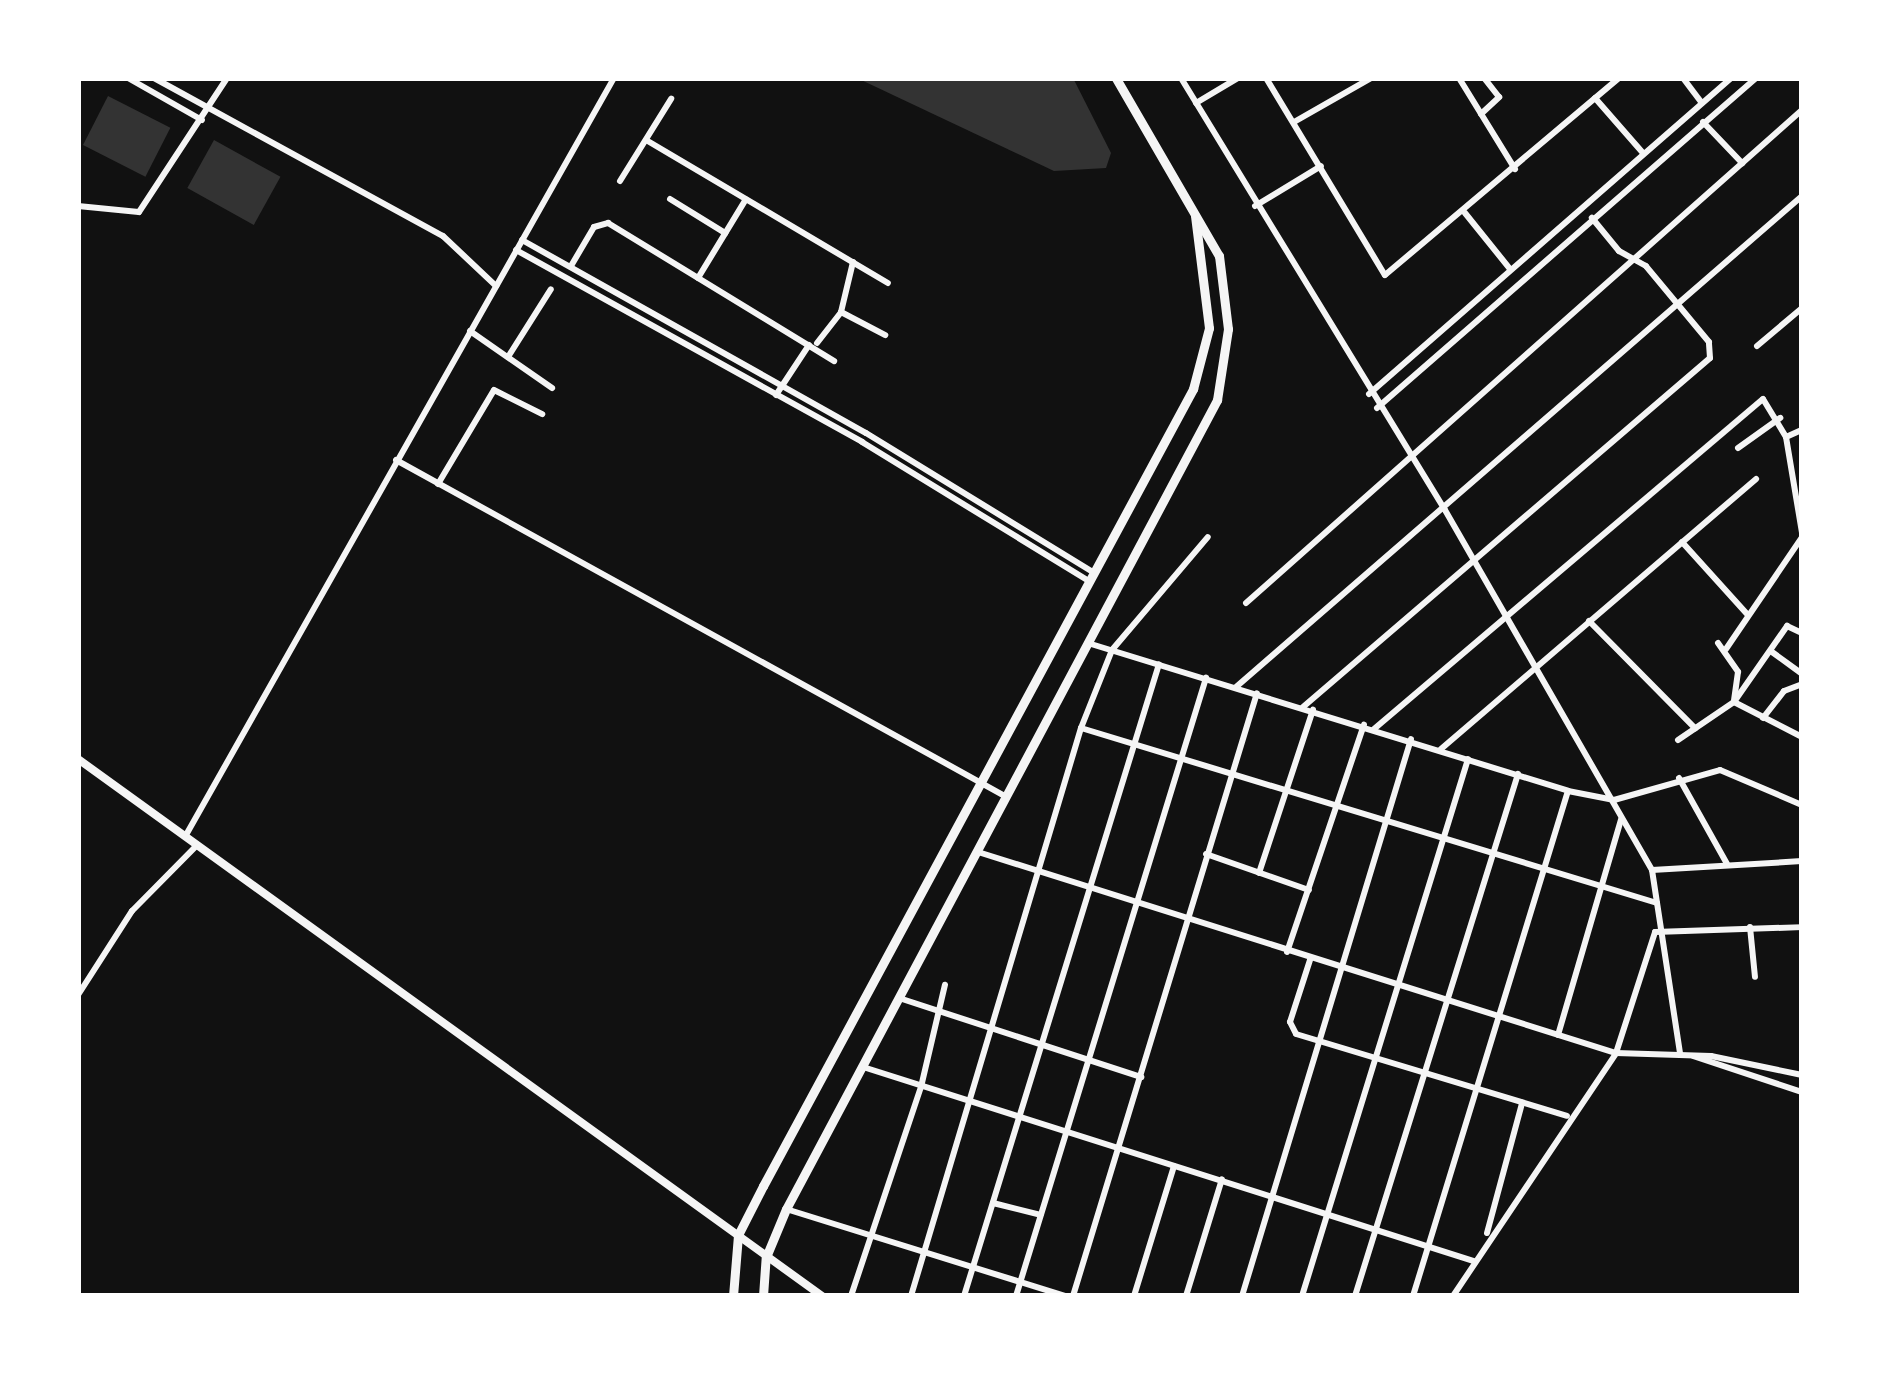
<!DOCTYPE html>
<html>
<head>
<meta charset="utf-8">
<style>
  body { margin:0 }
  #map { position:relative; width:1880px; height:1374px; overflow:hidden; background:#111; font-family:Raleway,sans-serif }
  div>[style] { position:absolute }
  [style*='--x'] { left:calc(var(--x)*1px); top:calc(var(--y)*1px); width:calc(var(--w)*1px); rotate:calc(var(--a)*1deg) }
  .water>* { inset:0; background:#333; transform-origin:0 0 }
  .minor>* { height:6px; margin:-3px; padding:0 3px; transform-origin:3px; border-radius:3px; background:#f5f5f5 }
  .tertiary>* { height:8px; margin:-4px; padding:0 4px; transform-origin:4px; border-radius:4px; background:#f5f5f5 }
  .secondary>* { height:9px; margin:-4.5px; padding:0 4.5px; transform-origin:4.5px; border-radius:4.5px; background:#f5f5f5 }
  span { translate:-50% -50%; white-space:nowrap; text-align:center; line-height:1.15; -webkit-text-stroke:12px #fff; paint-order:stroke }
  .frame { position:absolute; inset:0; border:81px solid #fff; pointer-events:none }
</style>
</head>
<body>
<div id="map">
  <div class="water">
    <i style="clip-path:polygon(857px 78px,1073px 78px,1111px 153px,1106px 168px,1054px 171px)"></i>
    <i style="left:108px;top:96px;width:70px;height:55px;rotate:27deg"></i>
    <i style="left:214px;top:140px;width:76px;height:55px;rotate:29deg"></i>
  </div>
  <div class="minor">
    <i style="--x:128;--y:78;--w:85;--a:29.6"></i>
    <i style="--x:154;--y:78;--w:329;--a:28.7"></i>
    <i style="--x:443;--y:236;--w:73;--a:43.3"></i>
    <i style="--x:1181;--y:78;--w:506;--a:58.57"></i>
    <i style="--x:1445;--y:510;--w:415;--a:60.1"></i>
    <i style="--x:1652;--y:870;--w:185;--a:81.3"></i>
    <i style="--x:1266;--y:78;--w:230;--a:58.9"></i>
    <i style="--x:1385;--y:275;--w:306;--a:-40.1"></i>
    <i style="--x:1459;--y:78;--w:107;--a:58.4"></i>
    <i style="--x:1683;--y:78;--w:31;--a:53"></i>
    <i style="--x:1595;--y:98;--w:73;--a:48.9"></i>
    <i style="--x:1196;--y:103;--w:49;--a:-30.8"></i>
    <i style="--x:1481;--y:114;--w:25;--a:-43"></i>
    <i style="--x:1499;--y:97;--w:24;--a:-128"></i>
    <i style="--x:1294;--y:122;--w:89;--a:-29.7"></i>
    <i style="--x:1703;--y:122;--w:57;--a:46.4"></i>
    <i style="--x:646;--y:140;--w:281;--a:30.6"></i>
    <i style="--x:620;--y:181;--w:97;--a:-58.1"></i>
    <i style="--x:670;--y:199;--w:65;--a:31.7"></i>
    <i style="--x:78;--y:206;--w:61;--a:5.6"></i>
    <i style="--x:139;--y:212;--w:160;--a:-56.7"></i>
    <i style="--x:1255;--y:206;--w:77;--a:-31.2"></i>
    <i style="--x:1465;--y:213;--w:72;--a:51.2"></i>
    <i style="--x:522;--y:240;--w:394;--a:29.3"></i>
    <i style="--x:866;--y:433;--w:266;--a:31.5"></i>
    <i style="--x:516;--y:250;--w:396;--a:29"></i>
    <i style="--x:862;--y:442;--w:266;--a:31.5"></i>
    <i style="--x:853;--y:262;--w:51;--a:103.5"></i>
    <i style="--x:841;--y:312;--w:50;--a:27.6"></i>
    <i style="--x:571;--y:266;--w:45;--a:-59.5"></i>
    <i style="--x:594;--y:227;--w:15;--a:-16"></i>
    <i style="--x:608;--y:223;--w:265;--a:31.4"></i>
    <i style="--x:698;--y:278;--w:92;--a:-58.7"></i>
    <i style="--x:470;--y:331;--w:100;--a:34.8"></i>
    <i style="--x:817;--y:343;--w:39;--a:-52"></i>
    <i style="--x:1757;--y:346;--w:59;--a:-40.2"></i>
    <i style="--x:508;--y:357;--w:80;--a:-57.7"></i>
    <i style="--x:1369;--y:394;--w:481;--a:-41.1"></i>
    <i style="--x:776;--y:395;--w:60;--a:-56.6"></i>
    <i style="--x:1377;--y:408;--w:503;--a:-41.05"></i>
    <i style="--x:1786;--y:437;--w:17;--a:-24"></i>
    <i style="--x:1738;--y:448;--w:52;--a:-35.5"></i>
    <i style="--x:396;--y:460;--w:696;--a:28.89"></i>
    <i style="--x:438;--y:484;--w:109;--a:-59.2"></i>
    <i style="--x:494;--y:390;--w:54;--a:26.6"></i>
    <i style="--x:1682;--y:542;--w:98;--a:47.9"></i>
    <i style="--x:1246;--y:603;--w:743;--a:-41.56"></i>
    <i style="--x:1589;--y:621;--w:151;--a:45.3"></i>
    <i style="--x:1718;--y:643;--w:35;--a:55"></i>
    <i style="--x:1738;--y:672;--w:30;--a:98"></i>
    <i style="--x:1091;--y:644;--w:499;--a:17.1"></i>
    <i style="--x:1568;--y:791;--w:47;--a:11.1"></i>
    <i style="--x:1614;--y:800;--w:110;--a:-15.8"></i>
    <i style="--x:1720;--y:770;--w:89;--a:23.1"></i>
    <i style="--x:1726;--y:649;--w:135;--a:-55.8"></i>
    <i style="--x:1772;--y:652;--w:37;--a:36"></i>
    <i style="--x:1236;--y:687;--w:749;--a:-40.94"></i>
    <i style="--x:1734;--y:702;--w:76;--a:27.2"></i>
    <i style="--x:1303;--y:707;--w:536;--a:-40.61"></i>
    <i style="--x:1710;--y:358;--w:16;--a:-94"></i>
    <i style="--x:1709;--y:342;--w:99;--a:-129.7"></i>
    <i style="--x:1646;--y:266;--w:31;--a:-151"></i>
    <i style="--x:1619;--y:251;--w:43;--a:-129.3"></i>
    <i style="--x:1763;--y:718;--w:34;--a:-52"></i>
    <i style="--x:1784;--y:691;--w:19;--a:-21"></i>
    <i style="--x:1081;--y:728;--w:602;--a:16.9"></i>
    <i style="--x:1374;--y:729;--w:510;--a:-40.31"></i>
    <i style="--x:1763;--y:399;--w:44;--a:58.8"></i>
    <i style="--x:1786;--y:437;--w:97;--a:80.5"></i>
    <i style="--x:1678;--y:740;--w:68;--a:-34.2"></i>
    <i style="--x:1734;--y:702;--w:93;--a:-55.1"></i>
    <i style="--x:1787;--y:626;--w:17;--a:25"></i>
    <i style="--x:1441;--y:749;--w:415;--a:-40.6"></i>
    <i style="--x:1679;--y:778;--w:98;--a:60.8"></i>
    <i style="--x:186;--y:835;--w:870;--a:-60.52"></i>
    <i style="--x:978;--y:852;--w:669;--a:17.49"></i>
    <i style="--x:1616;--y:1053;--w:95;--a:1.8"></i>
    <i style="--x:1711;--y:1056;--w:93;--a:11.8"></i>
    <i style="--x:1206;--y:854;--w:109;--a:19.3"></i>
    <i style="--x:1652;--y:870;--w:150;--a:-3.4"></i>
    <i style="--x:1259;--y:873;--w:172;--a:-71.7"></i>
    <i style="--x:1750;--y:927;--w:50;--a:84.3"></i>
    <i style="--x:1287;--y:952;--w:240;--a:-71.3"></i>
    <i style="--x:1310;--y:960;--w:65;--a:107.9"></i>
    <i style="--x:1290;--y:1022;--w:13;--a:63"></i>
    <i style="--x:1296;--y:1034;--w:283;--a:16.8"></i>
    <i style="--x:78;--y:995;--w:100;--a:-57.3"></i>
    <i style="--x:132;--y:911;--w:93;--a:-45.4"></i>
    <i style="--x:899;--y:998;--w:255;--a:18.1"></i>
    <i style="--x:1558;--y:1035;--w:225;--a:-73.7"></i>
    <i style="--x:1693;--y:1056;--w:115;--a:18.3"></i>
    <i style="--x:863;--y:1067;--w:641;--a:17.62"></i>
    <i style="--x:993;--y:1203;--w:49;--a:14"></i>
    <i style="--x:786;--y:1209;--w:292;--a:17.3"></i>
    <i style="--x:1487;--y:1233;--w:135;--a:-74.9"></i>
    <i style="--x:851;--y:1296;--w:220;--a:-71.5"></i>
    <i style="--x:921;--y:1087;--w:105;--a:-76.8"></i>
    <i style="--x:911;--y:1296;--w:593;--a:-73.34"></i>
    <i style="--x:1081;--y:728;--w:84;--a:-68.3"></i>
    <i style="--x:1112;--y:650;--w:148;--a:-49.7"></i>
    <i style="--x:964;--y:1296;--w:661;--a:-72.85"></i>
    <i style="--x:1016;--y:1296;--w:647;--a:-72.91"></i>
    <i style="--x:1073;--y:1296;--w:630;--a:-73.03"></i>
    <i style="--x:1134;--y:1296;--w:136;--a:-72.9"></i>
    <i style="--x:1186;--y:1296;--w:122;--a:-72.9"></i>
    <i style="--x:1242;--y:1296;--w:582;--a:-73.12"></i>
    <i style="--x:1302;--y:1296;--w:562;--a:-72.82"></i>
    <i style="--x:1355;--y:1296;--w:547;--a:-72.66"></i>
    <i style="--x:1413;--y:1296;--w:528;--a:-72.94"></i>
    <i style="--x:1453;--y:1296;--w:293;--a:-56.1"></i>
    <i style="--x:1616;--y:1053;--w:127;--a:-72.1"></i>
    <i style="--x:1655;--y:932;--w:147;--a:-1.9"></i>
  </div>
  <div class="tertiary">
    <i style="--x:78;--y:759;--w:918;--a:35.82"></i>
  </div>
  <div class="secondary">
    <i style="--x:733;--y:1296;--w:61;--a:-85.3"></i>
    <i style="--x:738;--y:1235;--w:55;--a:-63"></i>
    <i style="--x:763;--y:1186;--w:906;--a:-61.65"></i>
    <i style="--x:1193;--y:389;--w:63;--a:-75.3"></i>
    <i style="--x:1209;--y:328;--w:113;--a:-97.1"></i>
    <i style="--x:763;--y:1296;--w:39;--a:-86"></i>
    <i style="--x:766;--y:1257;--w:52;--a:-67.4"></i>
    <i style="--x:786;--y:1209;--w:917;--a:-61.95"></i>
    <i style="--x:1217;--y:400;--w:72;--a:-81.2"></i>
    <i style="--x:1228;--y:329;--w:74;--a:-97"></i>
    <i style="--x:1219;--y:256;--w:206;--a:-120.1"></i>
  </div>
  <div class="frame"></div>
</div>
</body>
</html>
